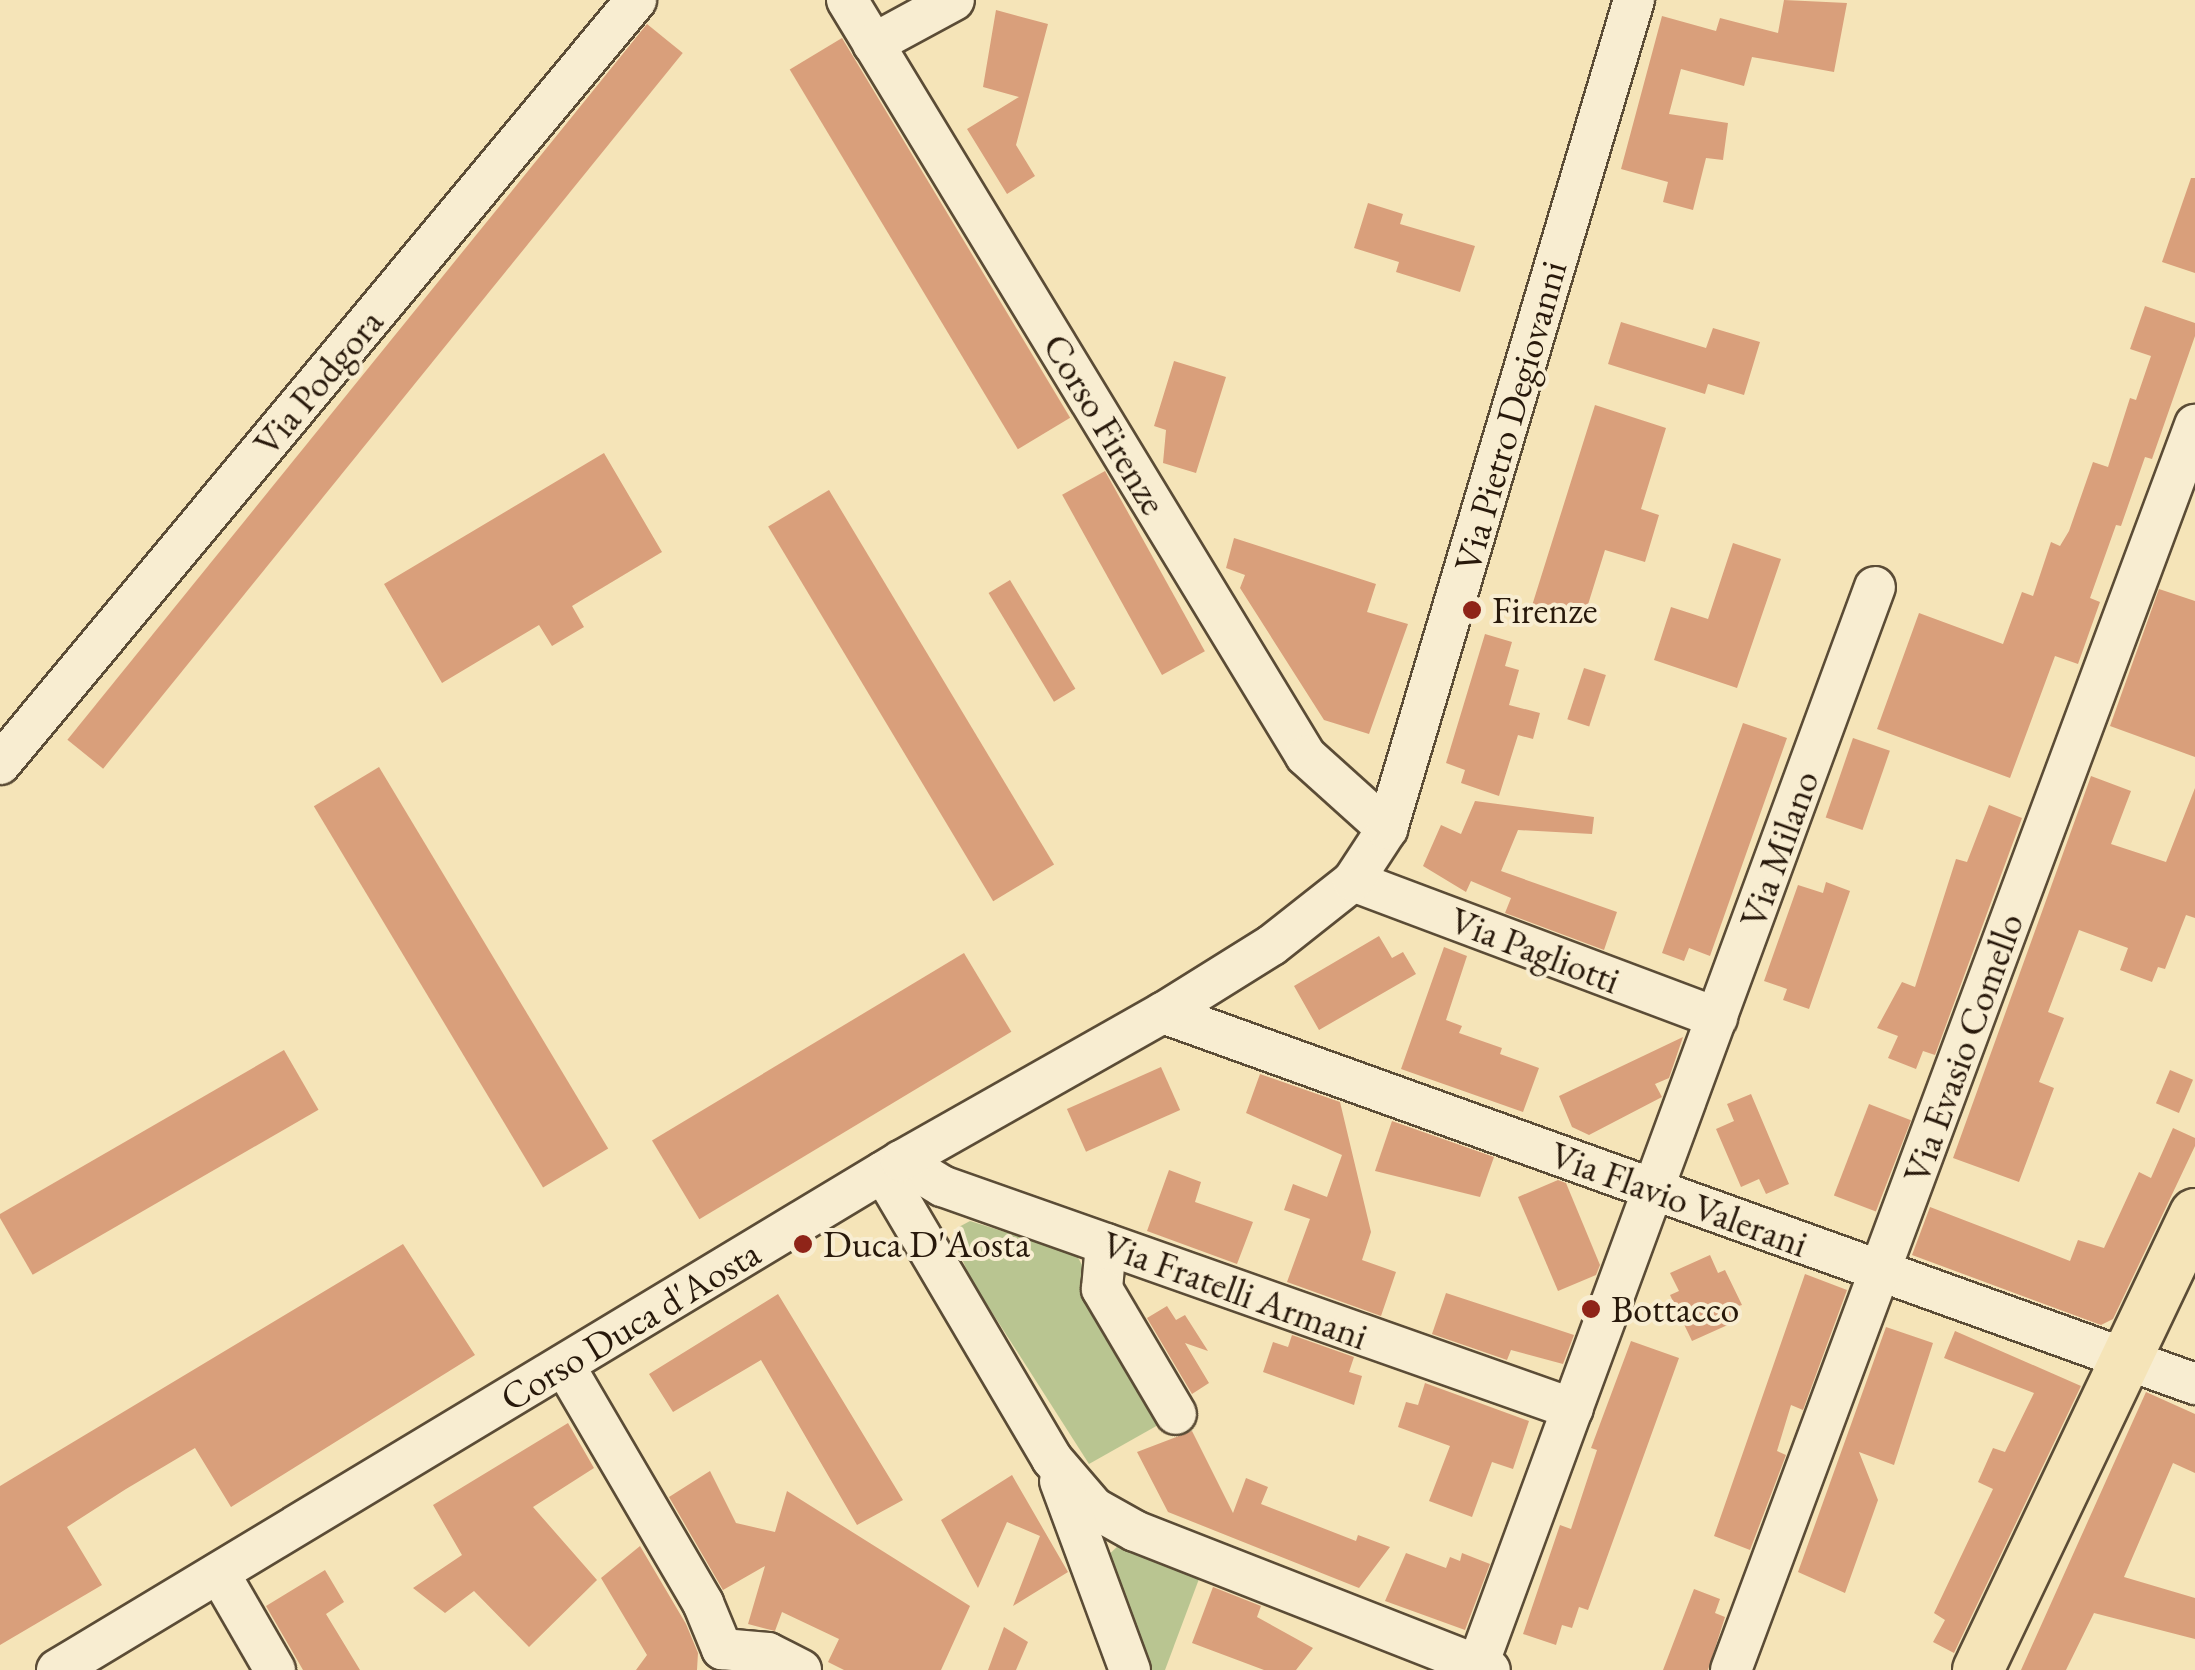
<!DOCTYPE html>
<html>
<head>
<meta charset="utf-8">
<style>
  body { margin:0 }
  #map { position:relative; width:2195px; height:1670px; overflow:hidden; background:#f5e4b8; font-family:"EB Garamond",serif }
  div>[style] { position:absolute }
  [style*='--x'] { left:calc(var(--x)*1px); top:calc(var(--y)*1px); width:calc(var(--w)*1px); rotate:calc(var(--a)*1deg) }
  .green>* { inset:0; background:#b9c591 }
  .building>* { inset:0; background:#d99f7b; transform-origin:0 0 }
  .roads { filter:drop-shadow(2px 0 #5b4c36) drop-shadow(-2px 0 #5b4c36) drop-shadow(0 2px #5b4c36) drop-shadow(0 -2px #5b4c36) }
  .minor>* { height:40px; margin:-20px; padding:0 20px; transform-origin:20px; border-radius:20px; background:#f8edd1 }
  .major>* { height:50px; margin:-25px; padding:0 25px; transform-origin:25px; border-radius:25px; background:#f5e4b8 }
  .dots>* { width:28px; height:28px; translate:-50% -50%; box-sizing:border-box; border:5px solid #f8edd1; border-radius:50% }
  span { translate:-50% -50%; white-space:nowrap; text-align:center; line-height:1.15; -webkit-text-stroke:8px #f8edd1; paint-order:stroke }
  .street-label { font-size:38px; color:#28190b }
  .poi-label { font-size:38px; color:#28190b }
  .left { translate:0 -50%; text-align:left }
</style>
</head>
<body>
<div id="map">
  <div class="green">
    <i style="clip-path:polygon(970px 1221px,1076px 1254px,1167px 1420px,1089px 1464px,972px 1281px,956px 1246px,957px 1228px)"></i>
    <i style="clip-path:polygon(1119px 1545px,1199px 1579px,1165px 1670px,1142px 1670px,1103px 1560px)"></i>
  </div>
  <div class="building">
    <i style="clip-path:polygon(1784px 0,1847px 3px,1834px 72px,1752px 57px,1744px 86px,1681px 69px,1669px 114px,1728px 123px,1723px 160px,1706px 158px,1693px 210px,1663px 202px,1668px 182px,1621px 169px,1662px 16px,1716px 31px,1720px 18px,1778px 33px)"></i>
    <i style="clip-path:polygon(996px 10px,1048px 24px,1016px 145px,1035px 176px,1007px 194px,967px 129px,1019px 97px,983px 87px)"></i>
    <i style="left:647px;top:24px;width:46px;height:921px;rotate:39deg"></i>
    <i style="left:842px;top:38px;width:443px;height:61px;rotate:59deg"></i>
    <i style="clip-path:polygon(2191px 178px,2195px 178px,2195px 273px,2162px 262px)"></i>
    <i style="clip-path:polygon(1368px 203px,1403px 214px,1400px 224px,1475px 246px,1460px 292px,1396px 272px,1399px 262px,1354px 248px)"></i>
    <i style="clip-path:polygon(2145px 306px,2195px 323px,2195px 336px,2152px 459px,2145px 457px,2121px 526px,2116px 525px,2090px 598px,2100px 602px,2078px 664px,2055px 656px,2010px 778px,1877px 729px,1919px 613px,2003px 644px,2022px 592px,2033px 596px,2051px 542px,2060px 546px,2069px 531px,2093px 462px,2108px 467px,2130px 398px,2136px 400px,2151px 356px,2130px 349px)"></i>
    <i style="clip-path:polygon(1621px 322px,1706px 348px,1713px 328px,1760px 342px,1744px 395px,1708px 384px,1705px 394px,1608px 364px)"></i>
    <i style="clip-path:polygon(1174px 361px,1226px 377px,1196px 473px,1163px 463px,1166px 430px,1154px 426px)"></i>
    <i style="clip-path:polygon(1595px 405px,1666px 428px,1641px 509px,1659px 515px,1645px 562px,1605px 550px,1581px 627px,1530px 612px)"></i>
    <i style="clip-path:polygon(604px 453px,662px 552px,572px 606px,584px 627px,552px 646px,539px 625px,442px 683px,384px 584px)"></i>
    <i style="left:1105px;top:471px;width:206px;height:49px;rotate:61deg"></i>
    <i style="left:829px;top:490px;width:437px;height:71px;rotate:59deg"></i>
    <i style="clip-path:polygon(1234px 538px,1376px 584px,1367px 612px,1408px 624px,1369px 734px,1324px 720px,1240px 588px,1245px 575px,1226px 568px)"></i>
    <i style="clip-path:polygon(1733px 543px,1781px 559px,1737px 688px,1654px 660px,1671px 607px,1708px 619px)"></i>
    <i style="left:1010px;top:580px;width:127px;height:25px;rotate:59deg"></i>
    <i style="clip-path:polygon(2159px 589px,2195px 601px,2195px 757px,2110px 726px)"></i>
    <i style="clip-path:polygon(1485px 634px,1512px 642px,1505px 666px,1519px 670px,1509px 705px,1540px 713px,1533px 739px,1518px 735px,1499px 796px,1461px 783px,1465px 770px,1446px 763px)"></i>
    <i style="left:1584px;top:668px;width:23px;height:54px;rotate:18deg"></i>
    <i style="clip-path:polygon(1743px 723px,1787px 738px,1710px 956px,1689px 948px,1684px 961px,1662px 953px)"></i>
    <i style="left:1853px;top:738px;width:39px;height:84px;rotate:19deg"></i>
    <i style="left:379px;top:767px;width:445px;height:76px;rotate:59deg"></i>
    <i style="clip-path:polygon(2091px 776px,2131px 791px,2111px 844px,2166px 862px,2195px 788px,2195px 918px,2186px 915px,2165px 969px,2158px 967px,2152px 982px,2120px 970px,2128px 948px,2079px 930px,2048px 1012px,2064px 1018px,2039px 1082px,2054px 1088px,2019px 1182px,1953px 1158px)"></i>
    <i style="clip-path:polygon(1475px 801px,1594px 817px,1592px 834px,1518px 830px,1501px 871px,1617px 912px,1604px 950px,1505px 913px,1511px 898px,1471px 881px,1466px 892px,1423px 866px,1441px 825px,1461px 834px)"></i>
    <i style="clip-path:polygon(1989px 805px,2022px 818px,1935px 1055px,1923px 1051px,1916px 1069px,1888px 1058px,1898px 1036px,1877px 1028px,1902px 982px,1915px 987px,1956px 859px,1967px 862px)"></i>
    <i style="clip-path:polygon(1826px 882px,1850px 891px,1809px 1009px,1783px 1000px,1787px 989px,1764px 981px,1798px 885px,1823px 893px)"></i>
    <i style="clip-path:polygon(1379px 936px,1392px 958px,1403px 952px,1416px 974px,1319px 1030px,1294px 986px)"></i>
    <i style="clip-path:polygon(1444px 947px,1467px 956px,1446px 1020px,1462px 1026px,1459px 1033px,1502px 1048px,1500px 1054px,1539px 1068px,1523px 1112px,1401px 1069px)"></i>
    <i style="left:964px;top:953px;width:92px;height:364px;rotate:59deg"></i>
    <i style="clip-path:polygon(1683px 1037px,1669px 1078px,1655px 1084px,1662px 1097px,1589px 1135px,1572px 1127px,1559px 1096px)"></i>
    <i style="left:284px;top:1050px;width:69px;height:330px;rotate:60deg"></i>
    <i style="left:1161px;top:1067px;width:47px;height:103px;rotate:66deg"></i>
    <i style="left:2170px;top:1070px;width:25px;height:36px;rotate:23deg"></i>
    <i style="clip-path:polygon(1260px 1074px,1340px 1102px,1371px 1232px,1362px 1260px,1396px 1272px,1381px 1316px,1287px 1282px,1310px 1219px,1284px 1210px,1293px 1184px,1327px 1197px,1342px 1155px,1246px 1113px)"></i>
    <i style="clip-path:polygon(1751px 1094px,1789px 1184px,1766px 1194px,1759px 1179px,1741px 1187px,1716px 1129px,1734px 1121px,1727px 1104px)"></i>
    <i style="left:1869px;top:1104px;width:45px;height:98px;rotate:21deg"></i>
    <i style="clip-path:polygon(1392px 1121px,1494px 1157px,1480px 1197px,1375px 1171px)"></i>
    <i style="clip-path:polygon(2173px 1128px,2195px 1138px,2195px 1146px,2113px 1319px,2101px 1325px,1912px 1255px,1930px 1207px,2070px 1261px,2078px 1240px,2104px 1248px,2139px 1172px,2151px 1178px)"></i>
    <i style="clip-path:polygon(1169px 1170px,1201px 1182px,1195px 1202px,1253px 1222px,1237px 1264px,1147px 1231px)"></i>
    <i style="clip-path:polygon(1558px 1180px,1566px 1183px,1600px 1265px,1596px 1275px,1558px 1291px,1518px 1197px)"></i>
    <i style="clip-path:polygon(403px 1244px,475px 1355px,231px 1507px,195px 1448px,126px 1489px,67px 1527px,102px 1585px,0 1645px,0 1486px)"></i>
    <i style="clip-path:polygon(1710px 1255px,1718px 1273px,1725px 1270px,1742px 1305px,1735px 1307px,1741px 1319px,1692px 1341px,1670px 1295px,1679px 1291px,1670px 1273px)"></i>
    <i style="clip-path:polygon(1805px 1274px,1847px 1290px,1803px 1410px,1791px 1405px,1777px 1451px,1786px 1455px,1750px 1550px,1714px 1536px)"></i>
    <i style="clip-path:polygon(1446px 1293px,1574px 1335px,1563px 1364px,1511px 1350px,1507px 1360px,1432px 1334px)"></i>
    <i style="clip-path:polygon(778px 1294px,903px 1500px,857px 1525px,761px 1360px,673px 1412px,649px 1374px)"></i>
    <i style="clip-path:polygon(1167px 1306px,1176px 1320px,1185px 1315px,1208px 1351px,1185px 1343px,1209px 1383px,1192px 1394px,1147px 1318px)"></i>
    <i style="clip-path:polygon(1886px 1327px,1933px 1343px,1894px 1465px,1859px 1452px,1878px 1500px,1845px 1593px,1798px 1572px)"></i>
    <i style="clip-path:polygon(1955px 1331px,2081px 1386px,1954px 1653px,1933px 1642px,1945px 1620px,1934px 1613px,1993px 1489px,1978px 1482px,1993px 1448px,2005px 1452px,2034px 1393px,1944px 1358px)"></i>
    <i style="clip-path:polygon(1292px 1335px,1354px 1357px,1349px 1372px,1362px 1376px,1354px 1405px,1263px 1372px,1273px 1342px,1288px 1347px)"></i>
    <i style="clip-path:polygon(1631px 1341px,1679px 1358px,1588px 1610px,1579px 1607px,1572px 1628px,1562px 1625px,1556px 1645px,1523px 1634px,1560px 1525px,1571px 1529px,1597px 1450px,1591px 1448px)"></i>
    <i style="clip-path:polygon(1425px 1383px,1529px 1421px,1513px 1469px,1492px 1462px,1472px 1517px,1429px 1501px,1450px 1446px,1398px 1427px,1406px 1402px,1418px 1405px)"></i>
    <i style="clip-path:polygon(2146px 1392px,2195px 1414px,2195px 1473px,2173px 1463px,2124px 1577px,2195px 1598px,2195px 1639px,2094px 1613px,2066px 1670px,2021px 1670px)"></i>
    <i style="clip-path:polygon(568px 1423px,594px 1468px,533px 1507px,597px 1580px,529px 1647px,474px 1591px,445px 1613px,413px 1588px,462px 1555px,433px 1505px)"></i>
    <i style="clip-path:polygon(1192px 1431px,1233px 1513px,1246px 1478px,1268px 1487px,1261px 1504px,1356px 1541px,1358px 1535px,1390px 1547px,1359px 1588px,1168px 1512px,1137px 1452px)"></i>
    <i style="clip-path:polygon(710px 1471px,736px 1523px,775px 1532px,787px 1491px,970px 1606px,941px 1670px,844px 1670px,828px 1662px,839px 1639px,782px 1612px,775px 1631px,748px 1624px,765px 1566px,723px 1590px,669px 1497px)"></i>
    <i style="clip-path:polygon(1012px 1475px,1068px 1572px,1013px 1606px,1040px 1536px,1007px 1522px,978px 1588px,941px 1520px)"></i>
    <i style="clip-path:polygon(640px 1546px,686px 1624px,698px 1653px,697px 1670px,636px 1670px,647px 1655px,601px 1578px)"></i>
    <i style="clip-path:polygon(1406px 1553px,1446px 1568px,1450px 1557px,1460px 1561px,1462px 1553px,1490px 1564px,1465px 1630px,1385px 1601px)"></i>
    <i style="clip-path:polygon(325px 1570px,344px 1602px,326px 1614px,360px 1670px,303px 1670px,266px 1606px)"></i>
    <i style="clip-path:polygon(1213px 1587px,1261px 1606px,1257px 1617px,1313px 1648px,1296px 1670px,1264px 1670px,1192px 1643px)"></i>
    <i style="clip-path:polygon(1694px 1589px,1720px 1599px,1715px 1613px,1725px 1617px,1708px 1670px,1663px 1670px)"></i>
    <i style="clip-path:polygon(1004px 1627px,1028px 1642px,1016px 1670px,988px 1670px)"></i>
  </div>
  <div class="roads">
    <div class="minor">
      <i style="--x:847;--y:0;--w:884;--a:58.74"></i>
      <i style="--x:1306;--y:756;--w:109;--a:42"></i>
      <i style="--x:873;--y:44;--w:92;--a:-28.5"></i>
      <i style="--x:0;--y:764;--w:994;--a:-50.22"></i>
      <i style="--x:1353;--y:881;--w:389;--a:20.6"></i>
      <i style="--x:1163;--y:1013;--w:1097;--a:19.77"></i>
      <i style="--x:901;--y:1161;--w:48;--a:31.4"></i>
      <i style="--x:942;--y:1186;--w:669;--a:19.46"></i>
      <i style="--x:883;--y:1172;--w:333;--a:59.5"></i>
      <i style="--x:1052;--y:1459;--w:65;--a:49.4"></i>
      <i style="--x:1094;--y:1508;--w:47;--a:29.3"></i>
      <i style="--x:1135;--y:1531;--w:381;--a:21.4"></i>
      <i style="--x:1106;--y:1244;--w:45;--a:95.1"></i>
      <i style="--x:1102;--y:1289;--w:145;--a:59.4"></i>
      <i style="--x:564;--y:1365;--w:276;--a:59.7"></i>
      <i style="--x:703;--y:1603;--w:50;--a:67.6"></i>
      <i style="--x:1060;--y:1481;--w:202;--a:69.7"></i>
      <i style="--x:219;--y:1573;--w:112;--a:60"></i>
      <i style="--x:722;--y:1649;--w:46;--a:5"></i>
      <i style="--x:768;--y:1653;--w:37;--a:27"></i>
      <i style="--x:57;--y:1670;--w:986;--a:-31.09"></i>
      <i style="--x:901;--y:1161;--w:301;--a:-29.5"></i>
      <i style="--x:1163;--y:1013;--w:128;--a:-32"></i>
      <i style="--x:1272;--y:945;--w:103;--a:-38.3"></i>
      <i style="--x:1353;--y:881;--w:62;--a:-56.8"></i>
      <i style="--x:1387;--y:829;--w:865;--a:-73.41"></i>
      <i style="--x:1476;--y:1670;--w:1154;--a:-69.78"></i>
      <i style="--x:1731;--y:1670;--w:1329;--a:-69.56"></i>
    </div>
    <div class="major">
      <i style="--x:1978;--y:1670;--w:505;--a:-64.55"></i>
    </div>
  </div>
  <div class="dots">
    <i style="left:1472px;top:610px;background:#8f2418"></i>
    <i style="left:803px;top:1244px;background:#8f2418"></i>
    <i style="left:1591px;top:1309px;background:#8f2418"></i>
  </div>
  <div class="street-label">
    <span style="left:318px;top:382px;rotate:-50deg">Via Podgora</span>
    <span style="left:1510px;top:416px;rotate:-74deg">Via Pietro Degiovanni</span>
    <span style="left:1105px;top:424px;rotate:59deg">Corso Firenze</span>
    <span style="left:1779px;top:849px;rotate:-70deg">Via Milano</span>
    <span style="left:1535px;top:950px;rotate:21deg">Via Pagliotti</span>
    <span style="left:1963px;top:1048px;rotate:-70deg">Via Evasio Comello</span>
    <span style="left:1679px;top:1199px;rotate:20deg">Via Flavio Valerani</span>
    <span style="left:1235px;top:1290px;rotate:20deg">Via Fratelli Armani</span>
    <span style="left:630px;top:1325px;rotate:-31deg">Corso Duca d'Aosta</span>
  </div>
  <div class="poi-label">
    <span class="left" style="left:1492px;top:610px">Firenze</span>
    <span class="left" style="left:823px;top:1244px">Duca D'Aosta</span>
    <span class="left" style="left:1611px;top:1309px">Bottacco</span>
  </div>
</div>
</body>
</html>
